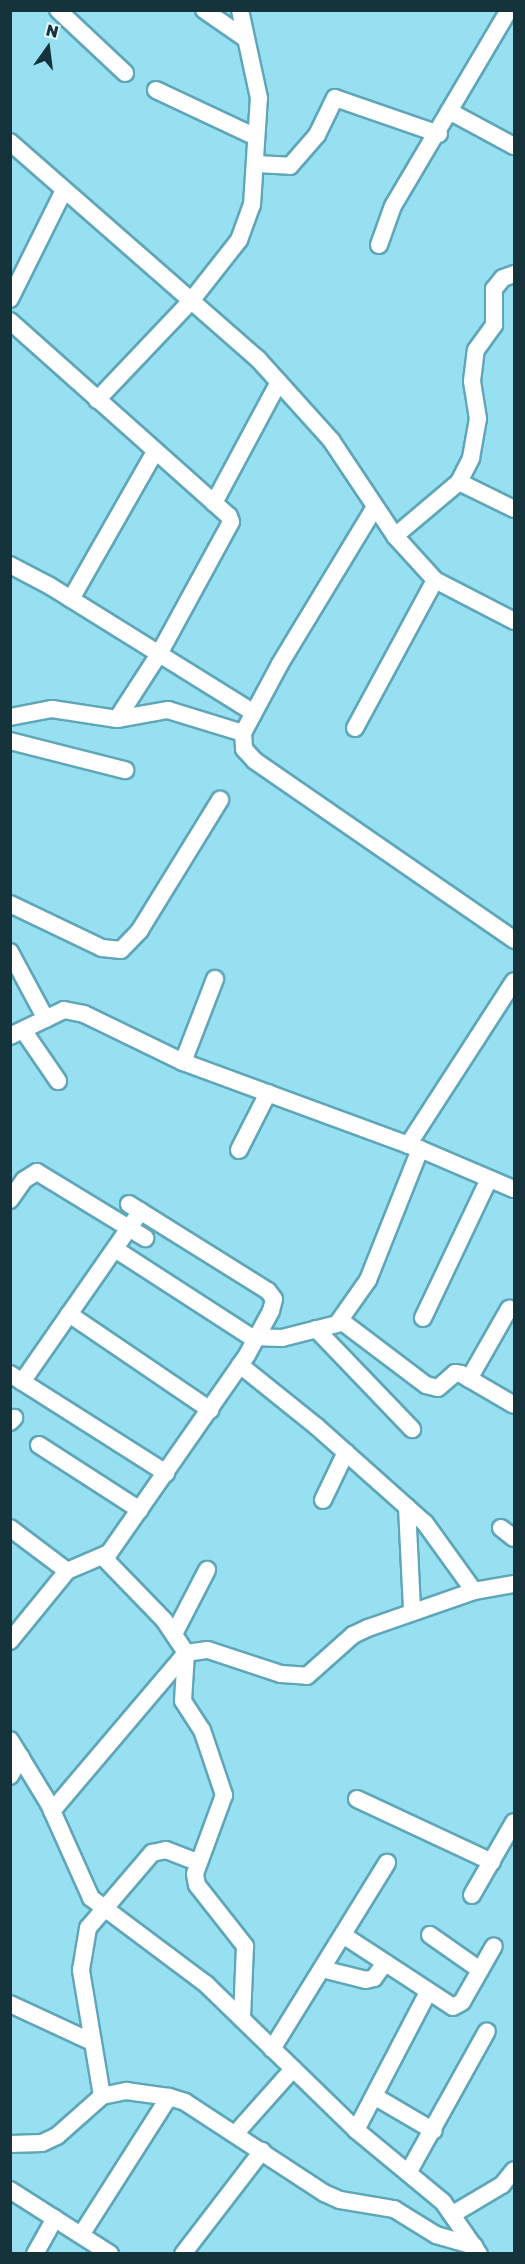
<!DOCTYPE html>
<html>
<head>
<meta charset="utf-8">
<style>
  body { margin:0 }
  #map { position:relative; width:525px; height:2264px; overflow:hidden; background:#96e0f2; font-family:"Golos Text",sans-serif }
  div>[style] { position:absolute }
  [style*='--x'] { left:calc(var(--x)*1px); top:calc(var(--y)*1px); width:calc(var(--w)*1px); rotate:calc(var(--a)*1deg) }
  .roads { filter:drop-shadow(2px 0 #5ea6b8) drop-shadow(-2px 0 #5ea6b8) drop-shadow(0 2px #5ea6b8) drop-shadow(0 -2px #5ea6b8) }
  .minor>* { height:16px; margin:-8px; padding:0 8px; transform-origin:8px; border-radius:8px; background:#fff }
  span { translate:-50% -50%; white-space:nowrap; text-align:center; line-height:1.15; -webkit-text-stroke:4.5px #e2f7fd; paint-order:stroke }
  .frame { position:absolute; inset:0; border:12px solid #15333a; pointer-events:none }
  .north { position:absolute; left:18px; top:18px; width:60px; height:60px; -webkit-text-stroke:4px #e2f7fd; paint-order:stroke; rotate:14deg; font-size:16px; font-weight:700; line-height:24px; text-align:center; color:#15333a }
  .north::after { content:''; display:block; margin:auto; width:21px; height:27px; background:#15333a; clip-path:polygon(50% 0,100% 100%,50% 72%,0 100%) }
</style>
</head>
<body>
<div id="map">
  <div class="roads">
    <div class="minor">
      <i style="--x:58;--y:10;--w:92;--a:43.2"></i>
      <i style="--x:204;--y:10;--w:51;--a:34.6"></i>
      <i style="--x:156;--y:90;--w:110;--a:25.2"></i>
      <i style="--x:449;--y:111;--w:74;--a:28.3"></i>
      <i style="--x:10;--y:142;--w:330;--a:41.2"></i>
      <i style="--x:258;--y:359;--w:109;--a:48"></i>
      <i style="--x:331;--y:440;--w:115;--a:56.3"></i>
      <i style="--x:395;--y:536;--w:59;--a:47.7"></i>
      <i style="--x:435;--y:580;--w:89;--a:27.4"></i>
      <i style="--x:256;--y:164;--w:34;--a:3"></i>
      <i style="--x:290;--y:166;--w:41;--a:-48.9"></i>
      <i style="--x:317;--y:135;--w:41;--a:-64.1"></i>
      <i style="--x:335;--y:98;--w:110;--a:19.1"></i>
      <i style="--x:379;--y:245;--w:41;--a:-70.3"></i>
      <i style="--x:393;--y:206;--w:228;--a:-59.4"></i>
      <i style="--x:10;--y:299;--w:119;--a:-63.6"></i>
      <i style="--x:10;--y:321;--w:293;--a:41.7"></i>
      <i style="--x:229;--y:516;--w:6;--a:72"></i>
      <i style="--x:231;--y:522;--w:150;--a:118.6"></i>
      <i style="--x:159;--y:654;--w:77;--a:122.9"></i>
      <i style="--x:97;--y:400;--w:137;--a:-46.5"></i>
      <i style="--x:191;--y:301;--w:78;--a:-51.8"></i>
      <i style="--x:239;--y:240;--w:37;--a:-70"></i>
      <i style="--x:252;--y:205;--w:107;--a:-86.3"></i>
      <i style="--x:259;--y:98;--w:90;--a:-102.2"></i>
      <i style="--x:459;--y:482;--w:61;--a:26.1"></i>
      <i style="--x:214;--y:503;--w:137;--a:-61.8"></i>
      <i style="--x:375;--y:507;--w:184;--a:121.2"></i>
      <i style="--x:280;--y:664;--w:78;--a:118.2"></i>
      <i style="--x:243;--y:733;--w:16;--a:86"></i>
      <i style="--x:244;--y:749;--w:16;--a:47"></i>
      <i style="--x:255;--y:761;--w:315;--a:34.6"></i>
      <i style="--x:395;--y:536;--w:84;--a:-40.2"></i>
      <i style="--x:459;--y:482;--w:27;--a:-63"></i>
      <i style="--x:471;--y:458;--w:40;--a:-80"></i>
      <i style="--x:478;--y:419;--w:38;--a:-99"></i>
      <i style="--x:472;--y:381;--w:31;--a:-83"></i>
      <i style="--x:476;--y:350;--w:31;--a:-54"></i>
      <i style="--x:494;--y:325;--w:36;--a:-90"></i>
      <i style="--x:494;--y:289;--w:14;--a:-51"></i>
      <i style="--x:503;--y:278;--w:12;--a:-20"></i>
      <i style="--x:10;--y:565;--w:45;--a:27.7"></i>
      <i style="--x:50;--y:586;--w:240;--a:31.9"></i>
      <i style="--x:71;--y:599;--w:169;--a:-60.3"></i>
      <i style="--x:10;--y:717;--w:43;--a:-10.8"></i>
      <i style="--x:52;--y:709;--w:66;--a:8.7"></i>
      <i style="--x:117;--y:719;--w:52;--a:-10"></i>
      <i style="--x:168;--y:710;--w:78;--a:17"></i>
      <i style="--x:355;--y:728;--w:168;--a:-61.6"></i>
      <i style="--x:10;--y:741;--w:119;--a:14.2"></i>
      <i style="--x:10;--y:904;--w:102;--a:25.6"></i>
      <i style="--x:102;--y:948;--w:19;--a:6"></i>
      <i style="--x:121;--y:950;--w:28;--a:-46"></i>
      <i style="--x:140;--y:930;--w:153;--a:-58.4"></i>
      <i style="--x:10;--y:952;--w:76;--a:61.8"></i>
      <i style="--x:23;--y:1030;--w:62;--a:55.5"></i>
      <i style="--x:10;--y:1036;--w:60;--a:-25.7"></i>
      <i style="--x:64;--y:1010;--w:20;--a:11"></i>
      <i style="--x:84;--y:1014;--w:110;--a:25.9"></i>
      <i style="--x:183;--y:1062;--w:252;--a:20.2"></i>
      <i style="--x:420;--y:1149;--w:102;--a:23.1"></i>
      <i style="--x:183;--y:1062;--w:89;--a:-68.9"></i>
      <i style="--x:408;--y:1145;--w:195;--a:-57.1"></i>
      <i style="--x:239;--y:1150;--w:64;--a:-63"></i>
      <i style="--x:10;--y:1200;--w:24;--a:-55"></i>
      <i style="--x:24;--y:1180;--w:15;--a:-32"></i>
      <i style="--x:37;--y:1172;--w:127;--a:31.4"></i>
      <i style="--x:115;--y:1249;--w:162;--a:32.9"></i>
      <i style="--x:251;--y:1337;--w:31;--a:2"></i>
      <i style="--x:282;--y:1338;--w:57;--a:-14.3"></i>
      <i style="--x:337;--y:1324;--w:54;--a:-54.8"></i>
      <i style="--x:368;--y:1280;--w:141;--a:-68.3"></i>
      <i style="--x:69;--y:1314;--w:171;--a:34.2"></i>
      <i style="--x:423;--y:1318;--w:154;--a:-64.6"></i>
      <i style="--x:340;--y:1320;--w:108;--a:37.1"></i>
      <i style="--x:426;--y:1385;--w:12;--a:14"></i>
      <i style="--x:438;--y:1388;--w:23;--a:-41"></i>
      <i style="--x:455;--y:1373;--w:6;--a:9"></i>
      <i style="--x:461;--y:1374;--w:61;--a:30.3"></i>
      <i style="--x:316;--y:1329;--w:139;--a:46.2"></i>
      <i style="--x:240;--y:1365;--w:97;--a:38.8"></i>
      <i style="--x:316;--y:1426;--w:146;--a:41.7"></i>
      <i style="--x:425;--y:1523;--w:84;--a:54.2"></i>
      <i style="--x:10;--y:1374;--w:185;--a:32.4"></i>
      <i style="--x:469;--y:1379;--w:81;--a:-60.3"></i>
      <i style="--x:22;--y:1382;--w:208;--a:-55.2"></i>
      <i style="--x:10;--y:1422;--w:6;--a:-45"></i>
      <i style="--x:39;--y:1445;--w:120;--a:32.8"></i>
      <i style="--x:323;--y:1500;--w:53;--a:-64.4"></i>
      <i style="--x:407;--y:1507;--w:104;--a:87.2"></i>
      <i style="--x:10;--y:1528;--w:71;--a:37"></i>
      <i style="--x:501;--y:1528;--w:16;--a:38"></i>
      <i style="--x:103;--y:1557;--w:88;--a:45.9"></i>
      <i style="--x:164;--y:1620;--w:40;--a:56"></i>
      <i style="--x:186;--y:1653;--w:48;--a:93.6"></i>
      <i style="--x:183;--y:1701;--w:35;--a:57"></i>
      <i style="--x:202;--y:1730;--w:69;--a:71.3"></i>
      <i style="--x:224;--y:1795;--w:84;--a:110.2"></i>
      <i style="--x:195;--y:1874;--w:11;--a:80"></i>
      <i style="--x:197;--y:1885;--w:78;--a:51.8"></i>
      <i style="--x:245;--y:1946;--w:73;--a:92.4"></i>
      <i style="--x:175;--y:1632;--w:70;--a:-62.7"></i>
      <i style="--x:10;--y:1641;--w:90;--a:-50.8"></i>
      <i style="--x:67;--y:1571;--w:46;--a:-23.2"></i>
      <i style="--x:109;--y:1553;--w:241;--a:-55.1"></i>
      <i style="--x:247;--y:1355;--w:50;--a:-61.4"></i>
      <i style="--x:271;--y:1311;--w:12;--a:-76"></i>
      <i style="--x:274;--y:1299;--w:10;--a:-127"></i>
      <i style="--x:268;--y:1291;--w:164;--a:-148"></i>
      <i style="--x:10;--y:1740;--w:75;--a:58.6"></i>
      <i style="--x:49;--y:1804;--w:103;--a:65.9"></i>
      <i style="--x:91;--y:1898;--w:144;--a:36.8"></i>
      <i style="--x:206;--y:1984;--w:209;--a:44.2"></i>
      <i style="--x:356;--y:2130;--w:113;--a:39.6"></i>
      <i style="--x:443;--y:2202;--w:63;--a:55.3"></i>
      <i style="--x:10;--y:1776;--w:22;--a:-60"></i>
      <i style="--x:357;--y:1799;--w:149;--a:25"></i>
      <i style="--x:52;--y:1811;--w:207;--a:-49.7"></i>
      <i style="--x:186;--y:1653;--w:22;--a:-8"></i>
      <i style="--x:208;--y:1650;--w:77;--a:18.2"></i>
      <i style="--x:281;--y:1674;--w:26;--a:4"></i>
      <i style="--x:307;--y:1676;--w:62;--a:-41.7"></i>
      <i style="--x:353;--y:1635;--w:17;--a:-25"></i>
      <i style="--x:368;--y:1628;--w:112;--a:-19.2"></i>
      <i style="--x:474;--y:1591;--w:41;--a:-9.9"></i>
      <i style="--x:472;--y:1895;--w:84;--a:-60.1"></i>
      <i style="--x:343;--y:1935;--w:131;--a:33.2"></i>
      <i style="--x:453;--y:2007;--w:10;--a:-29"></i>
      <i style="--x:462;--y:2002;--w:64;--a:-60.3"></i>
      <i style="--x:430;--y:1935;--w:61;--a:35"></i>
      <i style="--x:322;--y:1969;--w:45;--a:14"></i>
      <i style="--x:366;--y:1980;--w:8;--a:-14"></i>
      <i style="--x:374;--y:1978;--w:19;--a:-54"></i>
      <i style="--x:10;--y:2004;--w:88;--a:24.8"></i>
      <i style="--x:272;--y:2049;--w:219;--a:-58.3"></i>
      <i style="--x:102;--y:2096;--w:128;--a:-99.5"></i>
      <i style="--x:81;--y:1970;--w:43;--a:-80.5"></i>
      <i style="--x:88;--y:1928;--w:99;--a:-49.5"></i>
      <i style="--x:152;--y:1853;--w:14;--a:-12"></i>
      <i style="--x:166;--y:1850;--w:34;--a:21"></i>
      <i style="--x:374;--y:2096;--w:69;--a:30.3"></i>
      <i style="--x:356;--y:2130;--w:156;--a:-62.4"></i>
      <i style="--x:236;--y:2133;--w:86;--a:-48.3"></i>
      <i style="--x:10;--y:2144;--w:32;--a:-2"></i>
      <i style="--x:42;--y:2143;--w:17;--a:-25"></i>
      <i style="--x:57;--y:2136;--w:60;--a:-41.6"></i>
      <i style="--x:102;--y:2096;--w:25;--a:-12"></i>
      <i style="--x:126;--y:2091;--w:43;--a:7.9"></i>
      <i style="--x:169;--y:2097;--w:17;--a:17"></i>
      <i style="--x:185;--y:2102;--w:166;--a:33.2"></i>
      <i style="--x:324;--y:2193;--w:17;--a:24"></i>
      <i style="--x:340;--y:2200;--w:55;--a:9.5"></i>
      <i style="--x:394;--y:2209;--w:49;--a:31.8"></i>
      <i style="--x:436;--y:2235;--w:40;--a:16"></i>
      <i style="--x:408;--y:2173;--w:162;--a:-60.9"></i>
      <i style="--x:10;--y:2190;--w:119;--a:32.6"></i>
      <i style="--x:453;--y:2214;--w:57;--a:-30.6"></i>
      <i style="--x:502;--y:2185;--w:19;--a:-51"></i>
      <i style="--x:81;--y:2235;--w:164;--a:-57.5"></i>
      <i style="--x:35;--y:2254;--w:41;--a:-60.9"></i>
      <i style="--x:183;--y:2254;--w:130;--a:-52.5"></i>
    </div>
  </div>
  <div class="frame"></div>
  <div class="north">N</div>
</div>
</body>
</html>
